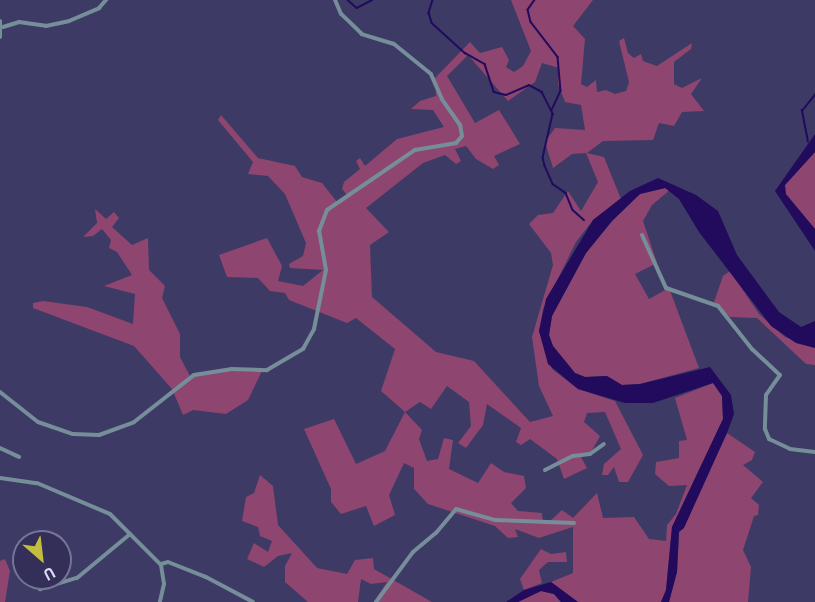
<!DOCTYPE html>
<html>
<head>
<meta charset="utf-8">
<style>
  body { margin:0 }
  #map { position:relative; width:815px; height:602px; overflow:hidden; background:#3d3a65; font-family:"PT Sans",sans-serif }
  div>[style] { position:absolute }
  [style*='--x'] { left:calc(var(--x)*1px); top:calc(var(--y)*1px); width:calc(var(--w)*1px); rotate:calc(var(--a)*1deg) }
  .green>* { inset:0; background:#8e4670 }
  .water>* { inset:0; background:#220a5c }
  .stream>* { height:1.5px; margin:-0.75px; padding:0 0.75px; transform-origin:0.75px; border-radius:0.75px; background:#220a5c }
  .street>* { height:4px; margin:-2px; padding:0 2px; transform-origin:2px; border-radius:2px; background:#758e99 }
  span { translate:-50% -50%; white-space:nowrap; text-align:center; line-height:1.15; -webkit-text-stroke:4.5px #332f59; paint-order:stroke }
  .north { position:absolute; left:12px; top:530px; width:60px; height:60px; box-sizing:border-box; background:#332f59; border:2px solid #777498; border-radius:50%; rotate:152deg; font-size:16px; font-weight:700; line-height:24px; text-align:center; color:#dcdcf7 }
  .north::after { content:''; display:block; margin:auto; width:21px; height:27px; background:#c4bc3d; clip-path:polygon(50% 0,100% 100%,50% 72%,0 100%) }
</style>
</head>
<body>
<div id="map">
  <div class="green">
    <i style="clip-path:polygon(evenodd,511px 0,593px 0,573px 26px,585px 39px,581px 84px,587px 87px,596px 80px,597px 92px,606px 90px,615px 94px,626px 91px,629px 82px,619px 41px,624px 38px,628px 53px,634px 58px,641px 54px,643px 61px,657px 66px,692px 43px,691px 49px,674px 62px,674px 84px,682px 88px,702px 78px,691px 94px,704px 111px,682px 112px,674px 126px,659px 123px,653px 140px,603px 141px,587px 153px,604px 157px,621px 199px,593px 220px,576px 242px,543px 309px,539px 331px,552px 369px,578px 389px,615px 401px,643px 455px,628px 482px,619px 482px,614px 467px,608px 475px,602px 475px,604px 464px,621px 449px,605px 412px,587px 413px,584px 422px,600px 436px,590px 454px,580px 455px,587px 468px,564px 479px,557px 459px,530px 439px,521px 445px,516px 442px,521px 428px,487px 404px,483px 425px,466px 448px,458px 443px,471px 426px,469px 402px,447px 386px,431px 409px,420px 402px,405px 412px,422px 430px,419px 439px,427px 461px,438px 459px,444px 438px,453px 440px,449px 469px,478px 483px,491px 463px,504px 472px,524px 476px,526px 488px,511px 503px,518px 511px,542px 513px,543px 523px,548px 523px,562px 510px,573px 518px,597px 493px,603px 518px,634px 517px,649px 539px,666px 541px,667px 525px,676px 514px,687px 485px,669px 486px,655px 474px,656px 462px,679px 458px,679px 441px,687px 440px,675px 398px,713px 383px,722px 396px,723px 419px,672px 527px,666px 590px,661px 602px,578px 602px,551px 582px,573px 573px,573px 527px,539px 538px,515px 529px,518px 537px,508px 538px,495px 526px,428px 504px,414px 489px,414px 468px,404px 463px,389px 495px,395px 515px,374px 526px,366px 506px,341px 514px,331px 502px,331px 489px,304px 429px,334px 419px,356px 464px,385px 451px,405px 412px,381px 391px,395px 349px,356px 318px,347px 323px,289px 300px,285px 293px,270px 291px,258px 278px,227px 277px,219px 255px,267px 238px,282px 266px,278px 281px,303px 286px,323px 270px,290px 268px,289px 264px,303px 256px,306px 243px,285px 194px,268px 176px,248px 174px,253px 162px,218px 120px,221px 115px,258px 158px,295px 166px,302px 177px,322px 183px,337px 202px,347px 195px,342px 189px,344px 182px,360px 169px,356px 161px,360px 158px,365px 166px,397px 139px,444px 127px,433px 110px,411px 109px,420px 101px,436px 96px,435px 78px,470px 42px,480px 53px,502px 47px,509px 60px,506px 67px,514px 72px,523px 66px,531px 51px,511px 0,468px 55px,508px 101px,535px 82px,542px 63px,559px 68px,558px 84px,565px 102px,581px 105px,585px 130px,555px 128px,545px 142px,553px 168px,572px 154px,586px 153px,598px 182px,581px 211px,568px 191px,553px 213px,538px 215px,529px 224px,551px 253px,553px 265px,532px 337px,539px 386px,553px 416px,530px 422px,474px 361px,436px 352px,372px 297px,370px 245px,389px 232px,366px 208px,423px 163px,445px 155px,456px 164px,461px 161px,455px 149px,466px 146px,476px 159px,493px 169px,499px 165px,494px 156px,520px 144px,499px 110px,475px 123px,447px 76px,468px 55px)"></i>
    <i style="clip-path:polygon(815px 152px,815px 229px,785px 194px,785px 185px)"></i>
    <i style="clip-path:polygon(665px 188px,671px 189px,652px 205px,643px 221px,657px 263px,635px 274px,649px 299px,669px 288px,699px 368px,640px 384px,622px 385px,607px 376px,585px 377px,575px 373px,553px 346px,549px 335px,552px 316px,586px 253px,612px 221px,640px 194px)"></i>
    <i style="clip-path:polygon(95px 209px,106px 219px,114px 212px,119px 218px,112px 227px,132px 245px,148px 238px,149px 270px,165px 286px,162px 298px,180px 334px,180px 357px,190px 376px,233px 368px,262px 371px,248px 400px,226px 414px,193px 410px,183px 415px,172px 389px,134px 346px,33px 308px,33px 303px,43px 301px,87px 307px,133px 324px,135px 294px,104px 286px,132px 275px,117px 252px,109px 248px,111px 240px,102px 229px,93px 236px,83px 237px,97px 223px)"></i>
    <i style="clip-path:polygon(730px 271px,759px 314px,785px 337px,815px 348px,815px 365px,806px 364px,757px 318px,730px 317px,714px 302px,723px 276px)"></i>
    <i style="clip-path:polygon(727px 433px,755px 452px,752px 460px,743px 465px,763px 482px,751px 498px,759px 505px,758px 515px,754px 516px,743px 550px,751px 567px,748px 602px,669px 602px,677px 572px,679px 532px)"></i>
    <i style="clip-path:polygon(260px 475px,273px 486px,278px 525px,317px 568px,347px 574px,355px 560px,373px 558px,374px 569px,432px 602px,379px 602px,377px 597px,387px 582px,371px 584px,361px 579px,358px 602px,308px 602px,285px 582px,285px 566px,292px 553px,278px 556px,264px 567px,247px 559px,254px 543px,268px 552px,272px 541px,260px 536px,258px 527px,242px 521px,246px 497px,254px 493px)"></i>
    <i style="clip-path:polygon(541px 549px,551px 554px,566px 552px,567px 562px,548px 562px,539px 570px,542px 583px,524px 590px,520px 579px)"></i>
    <i style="clip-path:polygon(5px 559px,10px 571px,5px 602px,0 602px,0 561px)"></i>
    <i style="clip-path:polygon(541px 591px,554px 594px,561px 602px,518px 602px)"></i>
  </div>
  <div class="water">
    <i style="clip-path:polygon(815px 134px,815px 152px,785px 185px,786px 194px,815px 229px,815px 251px,775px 191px)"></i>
    <i style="clip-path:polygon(658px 178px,696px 195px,718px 211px,737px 255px,779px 312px,801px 327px,815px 321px,815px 348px,796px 343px,771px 326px,699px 232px,679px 199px,665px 188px,640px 194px,612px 221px,586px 253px,552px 316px,549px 335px,553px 346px,575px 373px,585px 377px,607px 376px,622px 385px,640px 384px,710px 367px,731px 395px,734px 414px,727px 433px,684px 528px,679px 532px,677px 572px,669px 602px,661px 602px,666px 590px,672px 527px,723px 419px,722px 396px,713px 383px,653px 403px,625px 403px,578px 389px,548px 364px,539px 331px,546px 299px,593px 220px,630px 191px)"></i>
    <i style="clip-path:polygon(551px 582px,578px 602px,561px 602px,554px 594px,541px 591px,518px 602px,506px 602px,524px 590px)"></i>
  </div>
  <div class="stream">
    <i style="--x:348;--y:0;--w:12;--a:42"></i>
    <i style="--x:357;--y:8;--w:17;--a:-28"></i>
    <i style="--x:433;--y:0;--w:14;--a:107"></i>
    <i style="--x:429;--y:13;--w:10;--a:73"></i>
    <i style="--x:432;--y:23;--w:45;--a:42.3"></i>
    <i style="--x:465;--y:53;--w:23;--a:29"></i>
    <i style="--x:485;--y:64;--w:29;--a:72"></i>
    <i style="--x:494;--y:92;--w:12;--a:14"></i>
    <i style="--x:506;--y:95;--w:25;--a:-23"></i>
    <i style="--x:529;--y:85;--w:15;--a:28"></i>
    <i style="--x:542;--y:92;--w:25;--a:63"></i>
    <i style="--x:553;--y:114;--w:45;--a:102.8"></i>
    <i style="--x:543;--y:158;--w:8;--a:76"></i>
    <i style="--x:545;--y:166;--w:20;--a:66"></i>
    <i style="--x:553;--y:184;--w:16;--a:35"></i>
    <i style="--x:566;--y:193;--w:18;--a:68"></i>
    <i style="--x:573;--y:210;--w:15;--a:42"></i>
    <i style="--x:535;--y:0;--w:12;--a:125"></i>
    <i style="--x:528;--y:10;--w:12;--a:76"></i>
    <i style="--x:531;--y:22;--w:44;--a:52.4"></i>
    <i style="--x:558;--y:57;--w:34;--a:85"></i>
    <i style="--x:561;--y:91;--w:21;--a:115"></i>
    <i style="--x:808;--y:142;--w:32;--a:-101"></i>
    <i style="--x:802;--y:111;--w:21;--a:-51"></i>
  </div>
  <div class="street">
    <i style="--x:0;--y:21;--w:16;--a:90"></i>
    <i style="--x:3;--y:27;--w:17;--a:-17"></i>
    <i style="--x:19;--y:22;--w:27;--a:8"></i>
    <i style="--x:46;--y:26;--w:24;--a:-12"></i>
    <i style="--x:69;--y:21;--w:33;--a:-23"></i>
    <i style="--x:99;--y:8;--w:11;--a:-49"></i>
    <i style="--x:642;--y:235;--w:58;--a:65.6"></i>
    <i style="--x:666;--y:288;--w:55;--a:19.1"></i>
    <i style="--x:718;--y:306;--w:55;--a:51.7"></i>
    <i style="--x:752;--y:349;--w:38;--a:43"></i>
    <i style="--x:780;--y:375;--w:24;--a:125"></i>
    <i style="--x:766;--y:395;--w:34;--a:92"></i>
    <i style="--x:765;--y:429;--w:11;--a:68"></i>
    <i style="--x:769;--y:439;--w:23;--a:25"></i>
    <i style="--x:790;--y:449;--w:25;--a:7"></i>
    <i style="--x:0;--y:392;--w:48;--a:38.3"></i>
    <i style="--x:38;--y:422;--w:37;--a:19"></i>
    <i style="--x:73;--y:434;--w:26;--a:2"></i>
    <i style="--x:99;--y:435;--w:37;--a:-20"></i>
    <i style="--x:134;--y:422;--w:76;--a:-38.1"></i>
    <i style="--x:194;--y:375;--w:37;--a:-9"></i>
    <i style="--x:231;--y:369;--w:36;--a:2"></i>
    <i style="--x:267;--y:370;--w:42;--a:-30.3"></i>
    <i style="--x:303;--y:349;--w:23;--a:-61"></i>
    <i style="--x:314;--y:329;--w:60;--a:-78.5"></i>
    <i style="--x:326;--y:270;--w:40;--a:-100"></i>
    <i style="--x:319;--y:231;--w:22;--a:-69"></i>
    <i style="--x:327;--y:210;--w:107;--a:-34.3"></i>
    <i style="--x:415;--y:150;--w:42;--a:-9.7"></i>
    <i style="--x:456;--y:143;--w:9;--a:-49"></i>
    <i style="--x:462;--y:136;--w:11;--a:-100"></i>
    <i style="--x:460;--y:125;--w:32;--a:-125"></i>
    <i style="--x:442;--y:99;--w:27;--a:-114"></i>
    <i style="--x:431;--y:74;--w:48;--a:-141"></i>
    <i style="--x:394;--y:44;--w:34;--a:-163"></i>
    <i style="--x:362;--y:34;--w:29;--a:-136"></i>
    <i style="--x:341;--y:14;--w:15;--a:-113"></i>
    <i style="--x:0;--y:448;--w:21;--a:25"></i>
    <i style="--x:545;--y:470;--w:31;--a:-27"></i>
    <i style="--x:573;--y:456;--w:17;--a:-7"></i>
    <i style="--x:590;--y:454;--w:17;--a:-36"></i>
    <i style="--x:0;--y:478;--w:37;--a:8"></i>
    <i style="--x:37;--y:483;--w:79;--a:23"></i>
    <i style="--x:110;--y:514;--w:72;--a:45"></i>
    <i style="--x:161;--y:565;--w:19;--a:81"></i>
    <i style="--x:164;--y:584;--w:18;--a:103"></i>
    <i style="--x:161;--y:564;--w:7;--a:-16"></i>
    <i style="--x:168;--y:562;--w:41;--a:21.5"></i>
    <i style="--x:206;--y:577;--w:53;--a:28"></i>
    <i style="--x:36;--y:578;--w:12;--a:70"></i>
    <i style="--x:40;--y:589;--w:39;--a:-17"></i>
    <i style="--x:77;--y:578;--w:69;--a:-39.7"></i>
    <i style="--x:376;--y:602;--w:62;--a:-53.5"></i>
    <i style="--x:413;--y:552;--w:30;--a:-40"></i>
    <i style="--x:436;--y:533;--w:31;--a:-50"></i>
    <i style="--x:456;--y:509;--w:41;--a:15.8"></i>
    <i style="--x:495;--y:520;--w:79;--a:2.2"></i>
  </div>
  <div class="north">U</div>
</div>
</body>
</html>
